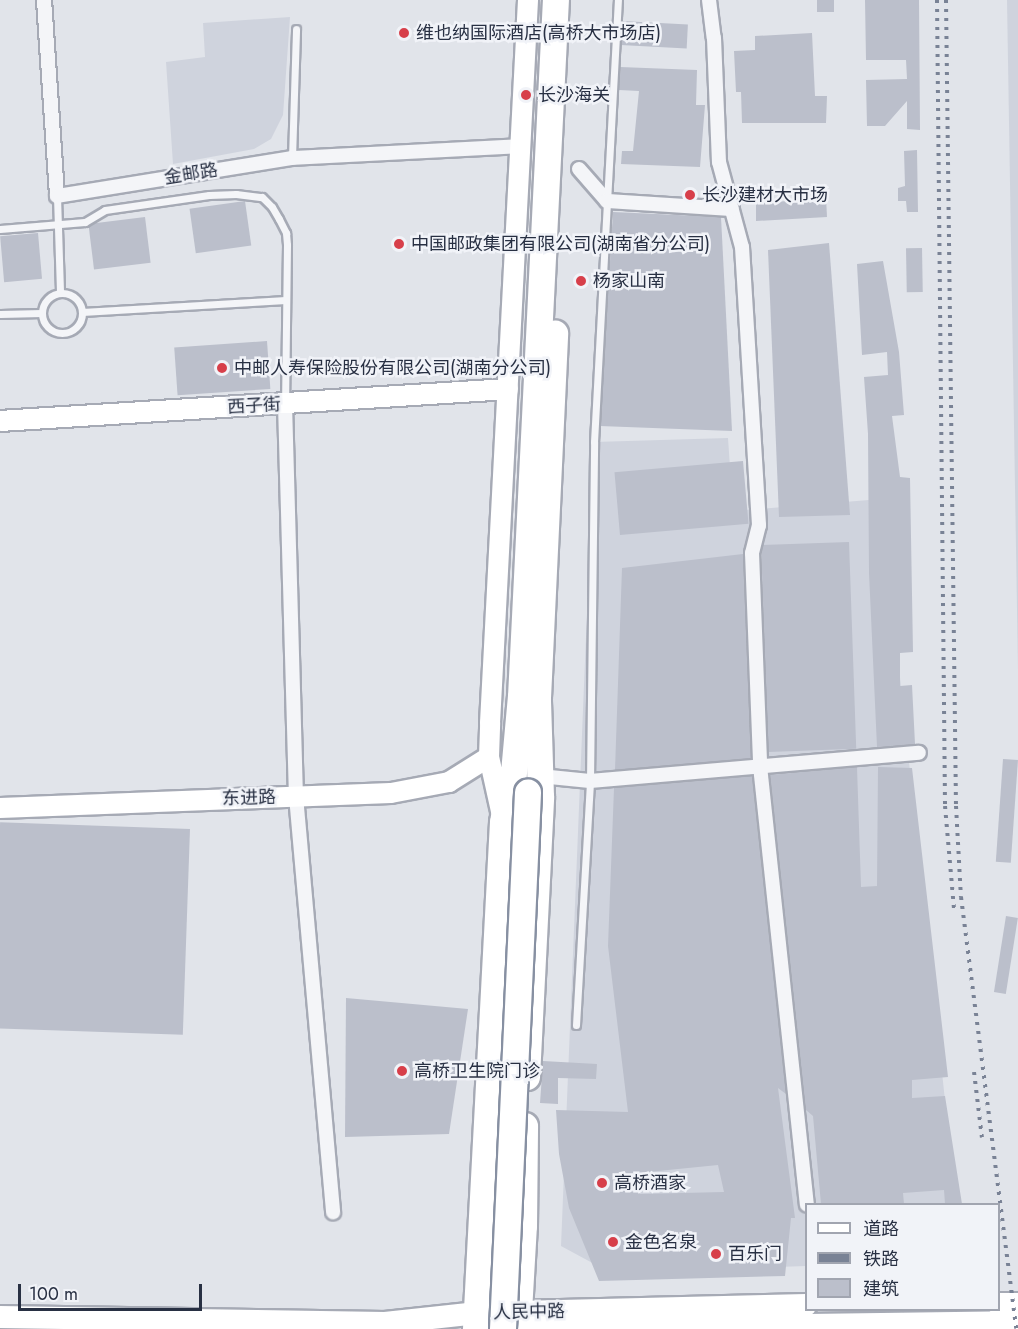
<!DOCTYPE html>
<html>
<head>
<meta charset="utf-8">
<style>
  body { margin:0 }
  #map { position:relative; width:1018px; height:1329px; overflow:hidden; background:#e1e4ea; font-family:Jost,"Noto Sans SC",sans-serif }
  div>[style] { position:absolute }
  [style*='--x'] { left:calc(var(--x)*1px); top:calc(var(--y)*1px); width:calc(var(--w)*1px); rotate:calc(var(--a)*1deg) }
  .built>* { inset:0; background:#cfd3dd }
  .building>* { inset:0; background:#bbbfcb; transform-origin:0 0 }
  .roads { filter:drop-shadow(2px 0 #a6aab5) drop-shadow(-2px 0 #a6aab5) drop-shadow(0 2px #a6aab5) drop-shadow(0 -2px #a6aab5) }
  .lane>* { height:7px; margin:-3.5px; padding:0 3.5px; transform-origin:3.5px; border-radius:3.5px; background:#f4f5f8 }
  .lane>.ring { margin:-3.5px; padding:0; box-sizing:content-box; background:none; border:7px solid #f4f5f8; border-radius:50% }
  .street>* { height:14px; margin:-7px; padding:0 7px; transform-origin:7px; border-radius:7px; background:#f4f5f8 }
  .secondary>* { height:20px; margin:-10px; padding:0 10px; transform-origin:10px; border-radius:10px; background:#fff }
  .primary>* { height:22px; margin:-11px; padding:0 11px; transform-origin:11px; border-radius:11px; background:#fff }
  .highway>* { height:26px; margin:-13px; padding:0 13px; transform-origin:13px; border-radius:13px; background:#fff }
  .rail>* { height:4px; margin-top:-2px; transform-origin:0; background:repeating-linear-gradient(90deg,#798295 0 3px,transparent 0 9px) }
  .bridges { filter:drop-shadow(2px 0 #8790a2) drop-shadow(-2px 0 #8790a2) drop-shadow(0 2px #8790a2) drop-shadow(0 -2px #8790a2) }
  .highway-bridge>* { height:26px; margin:-13px; padding:0 13px; transform-origin:13px; border-radius:13px; background:#fff }
  .dots>* { width:16px; height:16px; translate:-50% -50%; box-sizing:border-box; border:3px solid #f1f3f8; border-radius:50% }
  span { translate:-50% -50%; white-space:nowrap; text-align:center; line-height:1.15; -webkit-text-stroke:5px #f1f3f8; paint-order:stroke }
  .poi-label { font-size:18px; color:#283043 }
  .left { translate:0 -50%; text-align:left }
  .street-label { font-size:18px; color:#283043 }
  .legend { position:absolute; left:805px; top:1203px; width:195px; height:108px; box-sizing:border-box; background:#f1f3f8; border:2px solid #a1a5b0; margin:0; padding:8px 10px; list-style:none; font-size:18px; color:#283043 }
  .legend li { display:flex; align-items:center; gap:12px; height:30px }
  .legend b { width:30px; border:2px solid #a1a5b0 }
  .scale { position:absolute; left:18px; top:1284px; width:184px; height:27px; box-sizing:border-box; border:3px solid #283043; border-top:0; padding-left:8px; font-size:18px; line-height:21px; white-space:nowrap; color:#283043; -webkit-text-stroke:4px #f1f3f8; paint-order:stroke }
</style>
</head>
<body>
<div id="map">
  <div class="built">
    <i style="clip-path:polygon(1007px 0,1018px 0,1018px 670px)"></i>
    <i style="clip-path:polygon(290px 17px,283px 115px,271px 139px,254px 149px,173px 164px,166px 62px,205px 57px,203px 23px)"></i>
    <i style="clip-path:polygon(728px 438px,733px 511px,881px 499px,956px 1204px,806px 1204px,806px 1266px,611px 1273px,561px 1246px,594px 442px)"></i>
  </div>
  <div class="building">
    <i style="left:817px;top:0;width:17px;height:12px"></i>
    <i style="clip-path:polygon(865px 0,919px 0,920px 130px,907px 129px,907px 101px,885px 126px,867px 126px,866px 80px,907px 79px,906px 60px,866px 60px)"></i>
    <i style="left:622px;top:21px;width:66px;height:24px;rotate:3deg"></i>
    <i style="clip-path:polygon(812px 33px,815px 96px,827px 96px,826px 123px,742px 123px,741px 92px,736px 92px,734px 51px,755px 50px,755px 36px)"></i>
    <i style="clip-path:polygon(620px 67px,697px 70px,696px 105px,705px 105px,700px 167px,621px 164px,622px 151px,633px 151px,639px 91px,619px 90px)"></i>
    <i style="clip-path:polygon(917px 150px,918px 212px,907px 212px,906px 201px,898px 201px,898px 188px,905px 186px,904px 151px)"></i>
    <i style="clip-path:polygon(826px 197px,827px 217px,756px 221px,756px 204px)"></i>
    <i style="left:245px;top:201px;width:45px;height:56px;rotate:82deg"></i>
    <i style="clip-path:polygon(613px 212px,721px 217px,732px 431px,600px 426px)"></i>
    <i style="left:145px;top:217px;width:46px;height:57px;rotate:83deg"></i>
    <i style="left:38px;top:233px;width:46px;height:38px;rotate:85deg"></i>
    <i style="clip-path:polygon(829px 243px,850px 515px,779px 517px,768px 250px)"></i>
    <i style="left:922px;top:248px;width:44px;height:16px;rotate:89deg"></i>
    <i style="clip-path:polygon(883px 261px,899px 352px,904px 415px,892px 416px,900px 477px,910px 478px,913px 652px,900px 653px,900px 686px,912px 685px,915px 744px,877px 747px,869px 573px,868px 434px,864px 377px,888px 375px,887px 352px,862px 355px,857px 264px)"></i>
    <i style="left:267px;top:341px;width:48px;height:93px;rotate:86deg"></i>
    <i style="left:743px;top:461px;width:63px;height:129px;rotate:85deg"></i>
    <i style="left:849px;top:542px;width:207px;height:88px;rotate:88deg"></i>
    <i style="clip-path:polygon(743px 554px,751px 758px,615px 770px,622px 568px)"></i>
    <i style="left:1003px;top:759px;width:15px;height:103px;rotate:4deg"></i>
    <i style="clip-path:polygon(857px 767px,861px 887px,877px 886px,878px 767px,912px 768px,948px 1077px,912px 1080px,912px 1098px,945px 1096px,962px 1204px,945px 1204px,944px 1190px,903px 1193px,904px 1204px,821px 1204px,813px 1116px,806px 1110px,770px 775px)"></i>
    <i style="clip-path:polygon(evenodd,752px 776px,786px 1094px,778px 1088px,795px 1218px,791px 1218px,785px 1276px,599px 1281px,569px 1208px,559px 1154px,556px 1110px,628px 1112px,608px 946px,614px 788px,752px 776px,718px 1165px,724px 1192px,640px 1194px,638px 1173px,718px 1165px)"></i>
    <i style="left:190px;top:829px;width:206px;height:190px;rotate:92deg"></i>
    <i style="left:1006px;top:916px;width:12px;height:77px;rotate:9deg"></i>
    <i style="clip-path:polygon(346px 998px,468px 1009px,449px 1134px,345px 1137px)"></i>
    <i style="clip-path:polygon(543px 1061px,597px 1064px,596px 1079px,558px 1078px,558px 1104px,540px 1103px)"></i>
  </div>
  <div class="roads">
    <div class="lane">
      <i style="--x:292;--y:158;--w:129;--a:-88.2"></i>
      <i style="--x:57;--y:196;--w:97;--a:88.2"></i>
      <i style="--x:0;--y:229;--w:85;--a:-4.7"></i>
      <i style="--x:85;--y:222;--w:23;--a:-31"></i>
      <i style="--x:105;--y:210;--w:105;--a:-8.2"></i>
      <i style="--x:209;--y:195;--w:27;--a:-2"></i>
      <i style="--x:236;--y:194;--w:26;--a:7"></i>
      <i style="--x:262;--y:197;--w:14;--a:45"></i>
      <i style="--x:272;--y:207;--w:14;--a:60"></i>
      <i style="--x:279;--y:219;--w:16;--a:63"></i>
      <i style="--x:286;--y:233;--w:12;--a:85"></i>
      <i style="--x:287;--y:245;--w:157;--a:90.7"></i>
      <i class="ring" style="left:42px;top:293px;width:33px;height:33px"></i>
      <i style="--x:82;--y:312;--w:204;--a:-3.4"></i>
      <i style="--x:0;--y:314;--w:42;--a:-1.4"></i>
      <i style="--x:576;--y:1025;--w:244;--a:-86.7"></i>
      <i style="--x:590;--y:781;--w:339;--a:-89.3"></i>
      <i style="--x:594;--y:442;--w:443;--a:-86.9"></i>
    </div>
    <div class="street">
      <i style="--x:44;--y:0;--w:196;--a:86.2"></i>
      <i style="--x:57;--y:196;--w:238;--a:-9.2"></i>
      <i style="--x:292;--y:158;--w:229;--a:-3"></i>
      <i style="--x:709;--y:0;--w:38;--a:83"></i>
      <i style="--x:714;--y:38;--w:124;--a:87.7"></i>
      <i style="--x:719;--y:162;--w:88;--a:74.9"></i>
      <i style="--x:742;--y:247;--w:279;--a:86.5"></i>
      <i style="--x:759;--y:525;--w:29;--a:104"></i>
      <i style="--x:752;--y:553;--w:213;--a:87.8"></i>
      <i style="--x:760;--y:766;--w:441;--a:83.9"></i>
      <i style="--x:579;--y:169;--w:43;--a:48.8"></i>
      <i style="--x:607;--y:201;--w:125;--a:3.7"></i>
      <i style="--x:285;--y:404;--w:392;--a:88.4"></i>
      <i style="--x:296;--y:796;--w:418;--a:84.9"></i>
      <i style="--x:540;--y:776;--w:50;--a:5.7"></i>
      <i style="--x:590;--y:781;--w:330;--a:-4.9"></i>
    </div>
    <div class="secondary">
      <i style="--x:0;--y:421;--w:509;--a:-3.6"></i>
      <i style="--x:0;--y:808;--w:391;--a:-2.2"></i>
      <i style="--x:391;--y:793;--w:59;--a:-10.7"></i>
      <i style="--x:449;--y:782;--w:47;--a:-32"></i>
      <i style="--x:501;--y:811;--w:55;--a:-102.5"></i>
      <i style="--x:489;--y:757;--w:34;--a:-88"></i>
      <i style="--x:490;--y:723;--w:724;--a:-86.99"></i>
    </div>
    <div class="primary">
      <i style="--x:998;--y:1304;--w:20;--a:0"></i>
      <i style="--x:0;--y:1317;--w:385;--a:0.9"></i>
      <i style="--x:385;--y:1323;--w:93;--a:-6.2"></i>
      <i style="--x:477;--y:1313;--w:329;--a:-1.4"></i>
      <i style="--x:512;--y:1329;--w:506;--a:-0.79"></i>
    </div>
    <div class="highway">
      <i style="--x:538;--y:698;--w:365;--a:-87.3"></i>
      <i style="--x:512;--y:795;--w:98;--a:-84.8"></i>
      <i style="--x:521;--y:697;--w:698;--a:-87.13"></i>
      <i style="--x:527;--y:1077;--w:280;--a:-87.1"></i>
      <i style="--x:541;--y:797;--w:98;--a:-91.8"></i>
      <i style="--x:476;--y:1329;--w:507;--a:-86.95"></i>
      <i style="--x:503;--y:823;--w:47;--a:-81.3"></i>
      <i style="--x:518;--y:1329;--w:103;--a:-86.7"></i>
      <i style="--x:524;--y:1226;--w:100;--a:-89.4"></i>
    </div>
  </div>
  <div class="rail">
    <i style="--x:937;--y:0;--w:806;--a:89.43"></i>
    <i style="--x:945;--y:806;--w:103;--a:85"></i>
    <i style="--x:946;--y:0;--w:806;--a:89.29"></i>
    <i style="--x:956;--y:806;--w:91;--a:86.9"></i>
    <i style="--x:961;--y:897;--w:435;--a:82.7"></i>
    <i style="--x:974;--y:1072;--w:66;--a:83.1"></i>
  </div>
  <div class="bridges">
    <div class="highway-bridge">
      <i style="--x:503;--y:1329;--w:537;--a:-87.33"></i>
    </div>
  </div>
  <div class="dots">
    <i style="left:404px;top:33px;background:#d73f4a"></i>
    <i style="left:526px;top:95px;background:#d73f4a"></i>
    <i style="left:690px;top:195px;background:#d73f4a"></i>
    <i style="left:399px;top:244px;background:#d73f4a"></i>
    <i style="left:581px;top:281px;background:#d73f4a"></i>
    <i style="left:222px;top:368px;background:#d73f4a"></i>
    <i style="left:402px;top:1071px;background:#d73f4a"></i>
    <i style="left:602px;top:1183px;background:#d73f4a"></i>
    <i style="left:613px;top:1242px;background:#d73f4a"></i>
    <i style="left:716px;top:1254px;background:#d73f4a"></i>
  </div>
  <div class="poi-label">
    <span class="left" style="left:416px;top:33px">维也纳国际酒店(高桥大市场店)</span>
    <span class="left" style="left:538px;top:95px">长沙海关</span>
    <span class="left" style="left:702px;top:195px">长沙建材大市场</span>
    <span class="left" style="left:411px;top:244px">中国邮政集团有限公司(湖南省分公司)</span>
    <span class="left" style="left:593px;top:281px">杨家山南</span>
    <span class="left" style="left:234px;top:368px">中邮人寿保险股份有限公司(湖南分公司)</span>
    <span class="left" style="left:414px;top:1071px">高桥卫生院门诊</span>
    <span class="left" style="left:614px;top:1183px">高桥酒家</span>
    <span class="left" style="left:625px;top:1242px">金色名泉</span>
    <span class="left" style="left:728px;top:1254px">百乐门</span>
  </div>
  <div class="street-label">
    <span style="left:191px;top:174px;rotate:-9deg">金邮路</span>
    <span style="left:254px;top:406px;rotate:-3deg">西子街</span>
    <span style="left:249px;top:798px;rotate:-2deg">东进路</span>
    <span style="left:529px;top:1312px;rotate:-1deg">人民中路</span>
  </div>
  <ul class="legend">
  <li><b style="height:8px;background:#fff"></b>道路</li>
  <li><b style="height:8px;background:#798295"></b>铁路</li>
  <li><b style="height:16px;background:#bbbfcb"></b>建筑</li>
  </ul>
  <div class="scale">100 m</div>
</div>
</body>
</html>
